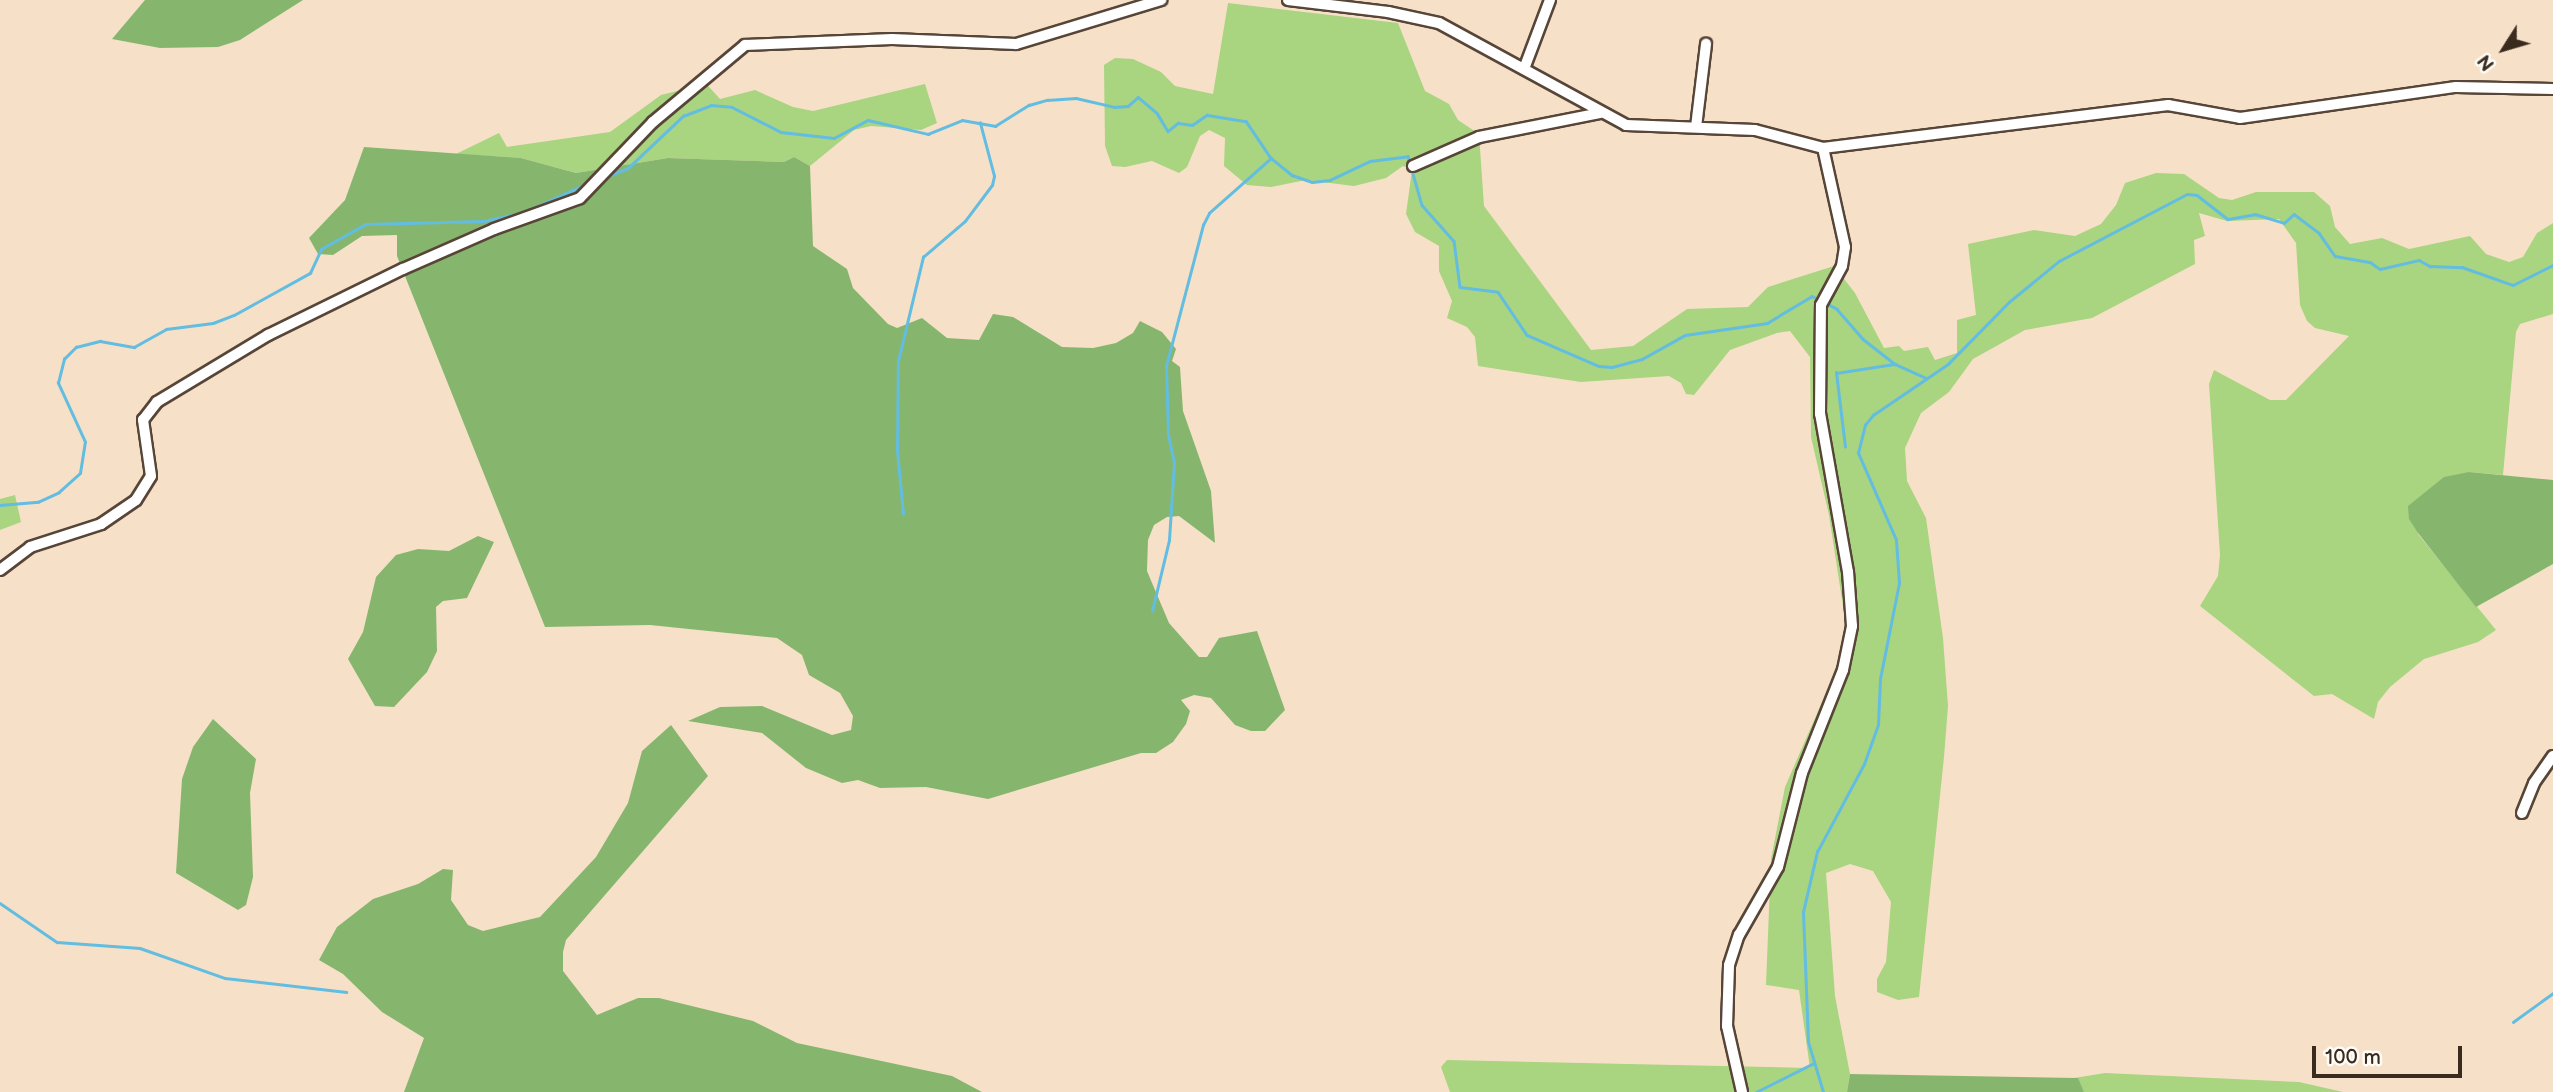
<!DOCTYPE html>
<html>
<head>
<meta charset="utf-8">
<style>
  body { margin:0 }
  #map { position:relative; width:2553px; height:1092px; overflow:hidden; background:#f6e1c8; font-family:"Balsamiq Sans",sans-serif }
  div>[style] { position:absolute }
  [style*='--x'] { left:calc(var(--x)*1px); top:calc(var(--y)*1px); width:calc(var(--w)*1px); rotate:calc(var(--a)*1deg) }
  .green>* { inset:0; background:#a9d480 }
  .forest>* { inset:0; background:#86b66e }
  .stream>* { height:2.5px; margin:-1.25px; padding:0 1.25px; transform-origin:1.25px; border-radius:1.25px; background:#63bde0 }
  .roads { filter:drop-shadow(2px 0 #574538) drop-shadow(-2px 0 #574538) drop-shadow(0 2px #574538) drop-shadow(0 -2px #574538) }
  .minor>* { height:10px; margin:-5px; padding:0 5px; transform-origin:5px; border-radius:5px; background:#fff }
  span { translate:-50% -50%; white-space:nowrap; text-align:center; line-height:1.15; -webkit-text-stroke:5px #fdfcf7; paint-order:stroke }
  .north { position:absolute; left:2469px; top:14px; width:70px; height:70px; -webkit-text-stroke:5px #fdfcf7; paint-order:stroke; rotate:233deg; font-size:19px; font-weight:700; line-height:28px; text-align:center; color:#3b2a1e }
  .north::after { content:''; display:block; margin:auto; width:24px; height:32px; background:#3b2a1e; clip-path:polygon(50% 0,100% 100%,50% 72%,0 100%) }
  .scale { position:absolute; left:2312px; top:1046px; width:150px; height:32px; box-sizing:border-box; border:4px solid #3b2a1e; border-top:0; padding-left:9px; font-size:21px; line-height:24px; white-space:nowrap; color:#3b2a1e; -webkit-text-stroke:5px #fdfcf7; paint-order:stroke }
</style>
</head>
<body>
<div id="map">
  <div class="green">
    <i style="clip-path:polygon(1228px 3px,1398px 23px,1425px 91px,1449px 104px,1458px 120px,1479px 134px,1484px 206px,1591px 350px,1633px 346px,1687px 309px,1748px 307px,1768px 287px,1834px 266px,1855px 293px,1884px 348px,1899px 346px,1904px 351px,1928px 347px,1935px 360px,1957px 353px,1957px 320px,1976px 315px,1968px 244px,2034px 230px,2075px 236px,2101px 224px,2116px 205px,2125px 183px,2156px 173px,2184px 174px,2219px 198px,2232px 200px,2256px 192px,2314px 192px,2330px 206px,2335px 227px,2350px 244px,2382px 238px,2409px 249px,2470px 236px,2486px 254px,2509px 262px,2523px 257px,2537px 233px,2553px 223px,2553px 314px,2520px 324px,2516px 332px,2503px 475px,2469px 472px,2418px 534px,2496px 630px,2478px 642px,2424px 659px,2390px 687px,2378px 702px,2374px 719px,2332px 694px,2314px 696px,2200px 606px,2218px 576px,2220px 555px,2209px 384px,2214px 370px,2270px 400px,2286px 400px,2349px 336px,2315px 328px,2307px 321px,2300px 305px,2296px 243px,2279px 219px,2227px 221px,2199px 213px,2205px 236px,2194px 240px,2195px 264px,2092px 318px,2025px 330px,1973px 359px,1949px 392px,1921px 413px,1905px 448px,1907px 481px,1926px 518px,1943px 638px,1948px 706px,1944px 757px,1919px 997px,1898px 1000px,1877px 992px,1877px 979px,1886px 962px,1891px 902px,1873px 871px,1850px 864px,1826px 873px,1835px 996px,1850px 1074px,1847px 1092px,1450px 1092px,1441px 1067px,1447px 1060px,1810px 1068px,1799px 990px,1766px 985px,1771px 859px,1785px 787px,1842px 656px,1845px 619px,1829px 515px,1811px 437px,1810px 357px,1790px 331px,1777px 333px,1730px 350px,1694px 395px,1686px 394px,1681px 383px,1669px 376px,1581px 382px,1478px 366px,1475px 337px,1467px 327px,1447px 318px,1452px 301px,1439px 271px,1439px 246px,1415px 232px,1406px 214px,1412px 170px,1403px 166px,1386px 178px,1354px 186px,1306px 180px,1271px 187px,1247px 185px,1224px 166px,1225px 138px,1209px 130px,1200px 136px,1187px 167px,1179px 173px,1152px 161px,1125px 167px,1112px 166px,1105px 146px,1104px 65px,1115px 58px,1133px 59px,1161px 72px,1175px 86px,1213px 94px)"></i>
    <i style="clip-path:polygon(701px 78px,720px 99px,755px 90px,793px 107px,813px 111px,925px 84px,937px 123px,921px 130px,871px 126px,854px 130px,810px 166px,794px 157px,784px 162px,668px 158px,576px 173px,521px 158px,456px 154px,499px 133px,507px 147px,610px 132px,661px 95px,685px 89px)"></i>
    <i style="clip-path:polygon(15px 495px,21px 522px,0 530px,0 499px)"></i>
    <i style="clip-path:polygon(2105px 1073px,2299px 1082px,2343px 1092px,2084px 1092px,2074px 1078px)"></i>
  </div>
  <div class="forest">
    <i style="clip-path:polygon(145px 0,303px 0,240px 40px,218px 47px,160px 48px,112px 39px)"></i>
    <i style="clip-path:polygon(364px 147px,521px 158px,576px 173px,668px 158px,784px 162px,794px 157px,810px 166px,813px 246px,847px 269px,853px 288px,888px 324px,897px 328px,922px 318px,947px 338px,979px 340px,993px 314px,1013px 317px,1062px 347px,1093px 348px,1116px 343px,1133px 333px,1140px 321px,1162px 332px,1176px 349px,1172px 361px,1180px 367px,1183px 411px,1211px 491px,1215px 543px,1179px 516px,1167px 517px,1154px 525px,1148px 540px,1147px 571px,1169px 623px,1199px 657px,1207px 657px,1219px 638px,1257px 631px,1285px 710px,1265px 731px,1251px 731px,1235px 725px,1211px 698px,1194px 695px,1181px 700px,1190px 711px,1186px 724px,1173px 742px,1156px 753px,1141px 753px,988px 799px,926px 787px,880px 788px,858px 780px,842px 783px,806px 768px,762px 733px,688px 721px,720px 707px,762px 706px,832px 735px,851px 730px,853px 716px,840px 693px,809px 675px,802px 655px,777px 638px,650px 625px,545px 627px,397px 256px,397px 235px,362px 236px,333px 255px,318px 254px,309px 238px,345px 200px)"></i>
    <i style="clip-path:polygon(2469px 472px,2553px 480px,2553px 564px,2476px 607px,2418px 533px,2409px 519px,2408px 506px,2444px 477px)"></i>
    <i style="clip-path:polygon(478px 536px,494px 542px,467px 598px,443px 601px,436px 607px,437px 651px,427px 672px,394px 707px,375px 706px,348px 659px,363px 632px,376px 577px,396px 555px,418px 549px,449px 551px)"></i>
    <i style="clip-path:polygon(213px 719px,256px 759px,250px 793px,253px 877px,246px 905px,238px 910px,176px 873px,182px 779px,193px 747px)"></i>
    <i style="clip-path:polygon(671px 725px,708px 776px,566px 940px,563px 952px,563px 971px,597px 1015px,638px 998px,659px 998px,753px 1021px,797px 1043px,952px 1076px,982px 1092px,404px 1092px,424px 1038px,382px 1012px,343px 974px,319px 960px,337px 927px,373px 899px,418px 884px,443px 869px,453px 870px,451px 900px,468px 925px,483px 931px,540px 917px,596px 857px,628px 803px,642px 751px)"></i>
    <i style="clip-path:polygon(1850px 1074px,2078px 1078px,2084px 1092px,1847px 1092px)"></i>
  </div>
  <div class="stream">
    <i style="--x:605;--y:177;--w:25;--a:-21"></i>
    <i style="--x:628;--y:168;--w:76;--a:-43.4"></i>
    <i style="--x:683;--y:116;--w:30;--a:-21"></i>
    <i style="--x:711;--y:105;--w:21;--a:5"></i>
    <i style="--x:732;--y:107;--w:55;--a:27"></i>
    <i style="--x:781;--y:132;--w:53;--a:6.5"></i>
    <i style="--x:834;--y:138;--w:38;--a:-28"></i>
    <i style="--x:868;--y:120;--w:62;--a:13.1"></i>
    <i style="--x:928;--y:134;--w:37;--a:-22"></i>
    <i style="--x:962;--y:120;--w:34;--a:10"></i>
    <i style="--x:995;--y:126;--w:40;--a:-32"></i>
    <i style="--x:1029;--y:105;--w:19;--a:-16"></i>
    <i style="--x:1047;--y:100;--w:29;--a:-4"></i>
    <i style="--x:1076;--y:98;--w:39;--a:13"></i>
    <i style="--x:1114;--y:107;--w:14;--a:-4"></i>
    <i style="--x:1128;--y:106;--w:13;--a:-42"></i>
    <i style="--x:1138;--y:97;--w:25;--a:40"></i>
    <i style="--x:1157;--y:113;--w:21;--a:59"></i>
    <i style="--x:1168;--y:131;--w:13;--a:-39"></i>
    <i style="--x:1178;--y:123;--w:14;--a:8"></i>
    <i style="--x:1192;--y:125;--w:18;--a:-34"></i>
    <i style="--x:1207;--y:115;--w:39;--a:9"></i>
    <i style="--x:1246;--y:121;--w:45;--a:56"></i>
    <i style="--x:1271;--y:158;--w:27;--a:39"></i>
    <i style="--x:1292;--y:175;--w:21;--a:19"></i>
    <i style="--x:1312;--y:182;--w:18;--a:-6"></i>
    <i style="--x:1330;--y:180;--w:44;--a:-25.4"></i>
    <i style="--x:1370;--y:161;--w:38;--a:-7"></i>
    <i style="--x:1408;--y:156;--w:51;--a:74.1"></i>
    <i style="--x:1422;--y:205;--w:48;--a:48.4"></i>
    <i style="--x:1454;--y:241;--w:46;--a:82.6"></i>
    <i style="--x:1460;--y:287;--w:38;--a:7"></i>
    <i style="--x:1498;--y:292;--w:52;--a:56"></i>
    <i style="--x:1527;--y:335;--w:78;--a:23.3"></i>
    <i style="--x:1599;--y:366;--w:13;--a:4"></i>
    <i style="--x:1612;--y:367;--w:31;--a:-15"></i>
    <i style="--x:1642;--y:359;--w:49;--a:-29.2"></i>
    <i style="--x:1685;--y:335;--w:83;--a:-8.3"></i>
    <i style="--x:1767;--y:323;--w:52;--a:-31"></i>
    <i style="--x:1812;--y:296;--w:28;--a:27"></i>
    <i style="--x:1837;--y:309;--w:40;--a:49"></i>
    <i style="--x:1863;--y:339;--w:41;--a:38"></i>
    <i style="--x:1895;--y:364;--w:34;--a:24"></i>
    <i style="--x:1845;--y:447;--w:75;--a:-96.9"></i>
    <i style="--x:1836;--y:373;--w:60;--a:-8.7"></i>
    <i style="--x:0;--y:505;--w:38;--a:-5"></i>
    <i style="--x:38;--y:502;--w:23;--a:-25"></i>
    <i style="--x:59;--y:492;--w:28;--a:-42"></i>
    <i style="--x:80;--y:473;--w:31;--a:-81"></i>
    <i style="--x:85;--y:442;--w:65;--a:-114.6"></i>
    <i style="--x:58;--y:383;--w:25;--a:-76"></i>
    <i style="--x:64;--y:359;--w:17;--a:-45"></i>
    <i style="--x:76;--y:347;--w:25;--a:-14"></i>
    <i style="--x:100;--y:341;--w:35;--a:10"></i>
    <i style="--x:134;--y:347;--w:37;--a:-29"></i>
    <i style="--x:166;--y:329;--w:47;--a:-7.3"></i>
    <i style="--x:213;--y:323;--w:22;--a:-21"></i>
    <i style="--x:234;--y:315;--w:87;--a:-28.9"></i>
    <i style="--x:310;--y:273;--w:26;--a:-65"></i>
    <i style="--x:321;--y:249;--w:51;--a:-29.1"></i>
    <i style="--x:366;--y:224;--w:118;--a:-1.5"></i>
    <i style="--x:484;--y:221;--w:42;--a:-12.4"></i>
    <i style="--x:525;--y:212;--w:69;--a:-24.7"></i>
    <i style="--x:903;--y:514;--w:63;--a:-95.4"></i>
    <i style="--x:897;--y:451;--w:90;--a:-89.4"></i>
    <i style="--x:898;--y:361;--w:107;--a:-76.5"></i>
    <i style="--x:923;--y:257;--w:55;--a:-40.6"></i>
    <i style="--x:965;--y:221;--w:45;--a:-53.1"></i>
    <i style="--x:992;--y:185;--w:9;--a:-77"></i>
    <i style="--x:994;--y:176;--w:55;--a:-104.8"></i>
    <i style="--x:1152;--y:611;--w:73;--a:-76.5"></i>
    <i style="--x:1169;--y:540;--w:77;--a:-86.3"></i>
    <i style="--x:1174;--y:463;--w:30;--a:-102"></i>
    <i style="--x:1168;--y:434;--w:68;--a:-91.7"></i>
    <i style="--x:1166;--y:366;--w:146;--a:-75.3"></i>
    <i style="--x:1203;--y:225;--w:13;--a:-63"></i>
    <i style="--x:1209;--y:213;--w:83;--a:-41.6"></i>
    <i style="--x:0;--y:903;--w:69;--a:34.4"></i>
    <i style="--x:57;--y:942;--w:83;--a:4.1"></i>
    <i style="--x:140;--y:948;--w:90;--a:19.4"></i>
    <i style="--x:225;--y:978;--w:122;--a:6.6"></i>
    <i style="--x:2513;--y:1022;--w:49;--a:-35.9"></i>
    <i style="--x:1756;--y:1092;--w:63;--a:-26.6"></i>
    <i style="--x:1823;--y:1092;--w:52;--a:-106.7"></i>
    <i style="--x:1808;--y:1042;--w:130;--a:-92.2"></i>
    <i style="--x:1803;--y:912;--w:62;--a:-76.9"></i>
    <i style="--x:1817;--y:852;--w:100;--a:-61.9"></i>
    <i style="--x:1864;--y:764;--w:41;--a:-70.3"></i>
    <i style="--x:1878;--y:725;--w:46;--a:-87.5"></i>
    <i style="--x:1880;--y:679;--w:98;--a:-78.8"></i>
    <i style="--x:1899;--y:583;--w:43;--a:-94"></i>
    <i style="--x:1896;--y:540;--w:95;--a:-113.6"></i>
    <i style="--x:1858;--y:453;--w:29;--a:-76"></i>
    <i style="--x:1865;--y:425;--w:13;--a:-51"></i>
    <i style="--x:1873;--y:415;--w:91;--a:-34.2"></i>
    <i style="--x:1948;--y:364;--w:87;--a:-45.5"></i>
    <i style="--x:2009;--y:302;--w:65;--a:-39.4"></i>
    <i style="--x:2059;--y:261;--w:144;--a:-27.6"></i>
    <i style="--x:2187;--y:194;--w:10;--a:6"></i>
    <i style="--x:2197;--y:195;--w:39;--a:38"></i>
    <i style="--x:2228;--y:219;--w:27;--a:-10"></i>
    <i style="--x:2255;--y:214;--w:30;--a:17"></i>
    <i style="--x:2284;--y:223;--w:13;--a:-42"></i>
    <i style="--x:2294;--y:214;--w:31;--a:37"></i>
    <i style="--x:2319;--y:233;--w:28;--a:55"></i>
    <i style="--x:2335;--y:256;--w:36;--a:10"></i>
    <i style="--x:2370;--y:262;--w:12;--a:35"></i>
    <i style="--x:2380;--y:269;--w:40;--a:-13"></i>
    <i style="--x:2419;--y:260;--w:13;--a:29"></i>
    <i style="--x:2430;--y:266;--w:32;--a:2"></i>
    <i style="--x:2462;--y:267;--w:54;--a:19.4"></i>
    <i style="--x:2513;--y:285;--w:45;--a:-26.6"></i>
  </div>
  <div class="roads">
    <div class="minor">
      <i style="--x:1288;--y:0;--w:101;--a:6.8"></i>
      <i style="--x:1388;--y:12;--w:52;--a:12.2"></i>
      <i style="--x:1439;--y:23;--w:213;--a:28.6"></i>
      <i style="--x:1626;--y:125;--w:129;--a:2.2"></i>
      <i style="--x:1755;--y:130;--w:70;--a:14.8"></i>
      <i style="--x:1823;--y:148;--w:348;--a:-7.1"></i>
      <i style="--x:2168;--y:105;--w:73;--a:10.2"></i>
      <i style="--x:2240;--y:118;--w:218;--a:-8.2"></i>
      <i style="--x:2456;--y:87;--w:97;--a:1.2"></i>
      <i style="--x:1524;--y:69;--w:74;--a:-69.4"></i>
      <i style="--x:1696;--y:127;--w:84;--a:-83.1"></i>
      <i style="--x:1413;--y:166;--w:72;--a:-23.7"></i>
      <i style="--x:1479;--y:137;--w:123;--a:-11.2"></i>
      <i style="--x:0;--y:570;--w:38;--a:-37"></i>
      <i style="--x:30;--y:547;--w:75;--a:-17.9"></i>
      <i style="--x:101;--y:524;--w:42;--a:-34.4"></i>
      <i style="--x:136;--y:500;--w:28;--a:-58"></i>
      <i style="--x:151;--y:476;--w:57;--a:-98.1"></i>
      <i style="--x:143;--y:420;--w:23;--a:-52"></i>
      <i style="--x:157;--y:402;--w:130;--a:-31.1"></i>
      <i style="--x:268;--y:335;--w:150;--a:-26.1"></i>
      <i style="--x:403;--y:269;--w:99;--a:-23.7"></i>
      <i style="--x:494;--y:229;--w:91;--a:-19.8"></i>
      <i style="--x:580;--y:198;--w:105;--a:-46.2"></i>
      <i style="--x:653;--y:122;--w:120;--a:-39.9"></i>
      <i style="--x:745;--y:45;--w:147;--a:-2.3"></i>
      <i style="--x:892;--y:39;--w:124;--a:2.3"></i>
      <i style="--x:1016;--y:44;--w:152;--a:-16.9"></i>
      <i style="--x:2522;--y:813;--w:32;--a:-68"></i>
      <i style="--x:2534;--y:783;--w:33;--a:-55"></i>
      <i style="--x:1742;--y:1092;--w:68;--a:-102.8"></i>
      <i style="--x:1727;--y:1026;--w:61;--a:-88.1"></i>
      <i style="--x:1729;--y:965;--w:32;--a:-72"></i>
      <i style="--x:1739;--y:935;--w:78;--a:-60.2"></i>
      <i style="--x:1778;--y:867;--w:97;--a:-75.7"></i>
      <i style="--x:1802;--y:773;--w:111;--a:-68.3"></i>
      <i style="--x:1843;--y:670;--w:45;--a:-78.4"></i>
      <i style="--x:1852;--y:626;--w:54;--a:-94.2"></i>
      <i style="--x:1848;--y:572;--w:160;--a:-100"></i>
      <i style="--x:1820;--y:414;--w:109;--a:-89.5"></i>
      <i style="--x:1821;--y:305;--w:44;--a:-61.7"></i>
      <i style="--x:1842;--y:266;--w:19;--a:-81"></i>
      <i style="--x:1845;--y:247;--w:101;--a:-102.5"></i>
    </div>
  </div>
  <div class="north">N</div>
  <div class="scale">100 m</div>
</div>
</body>
</html>
